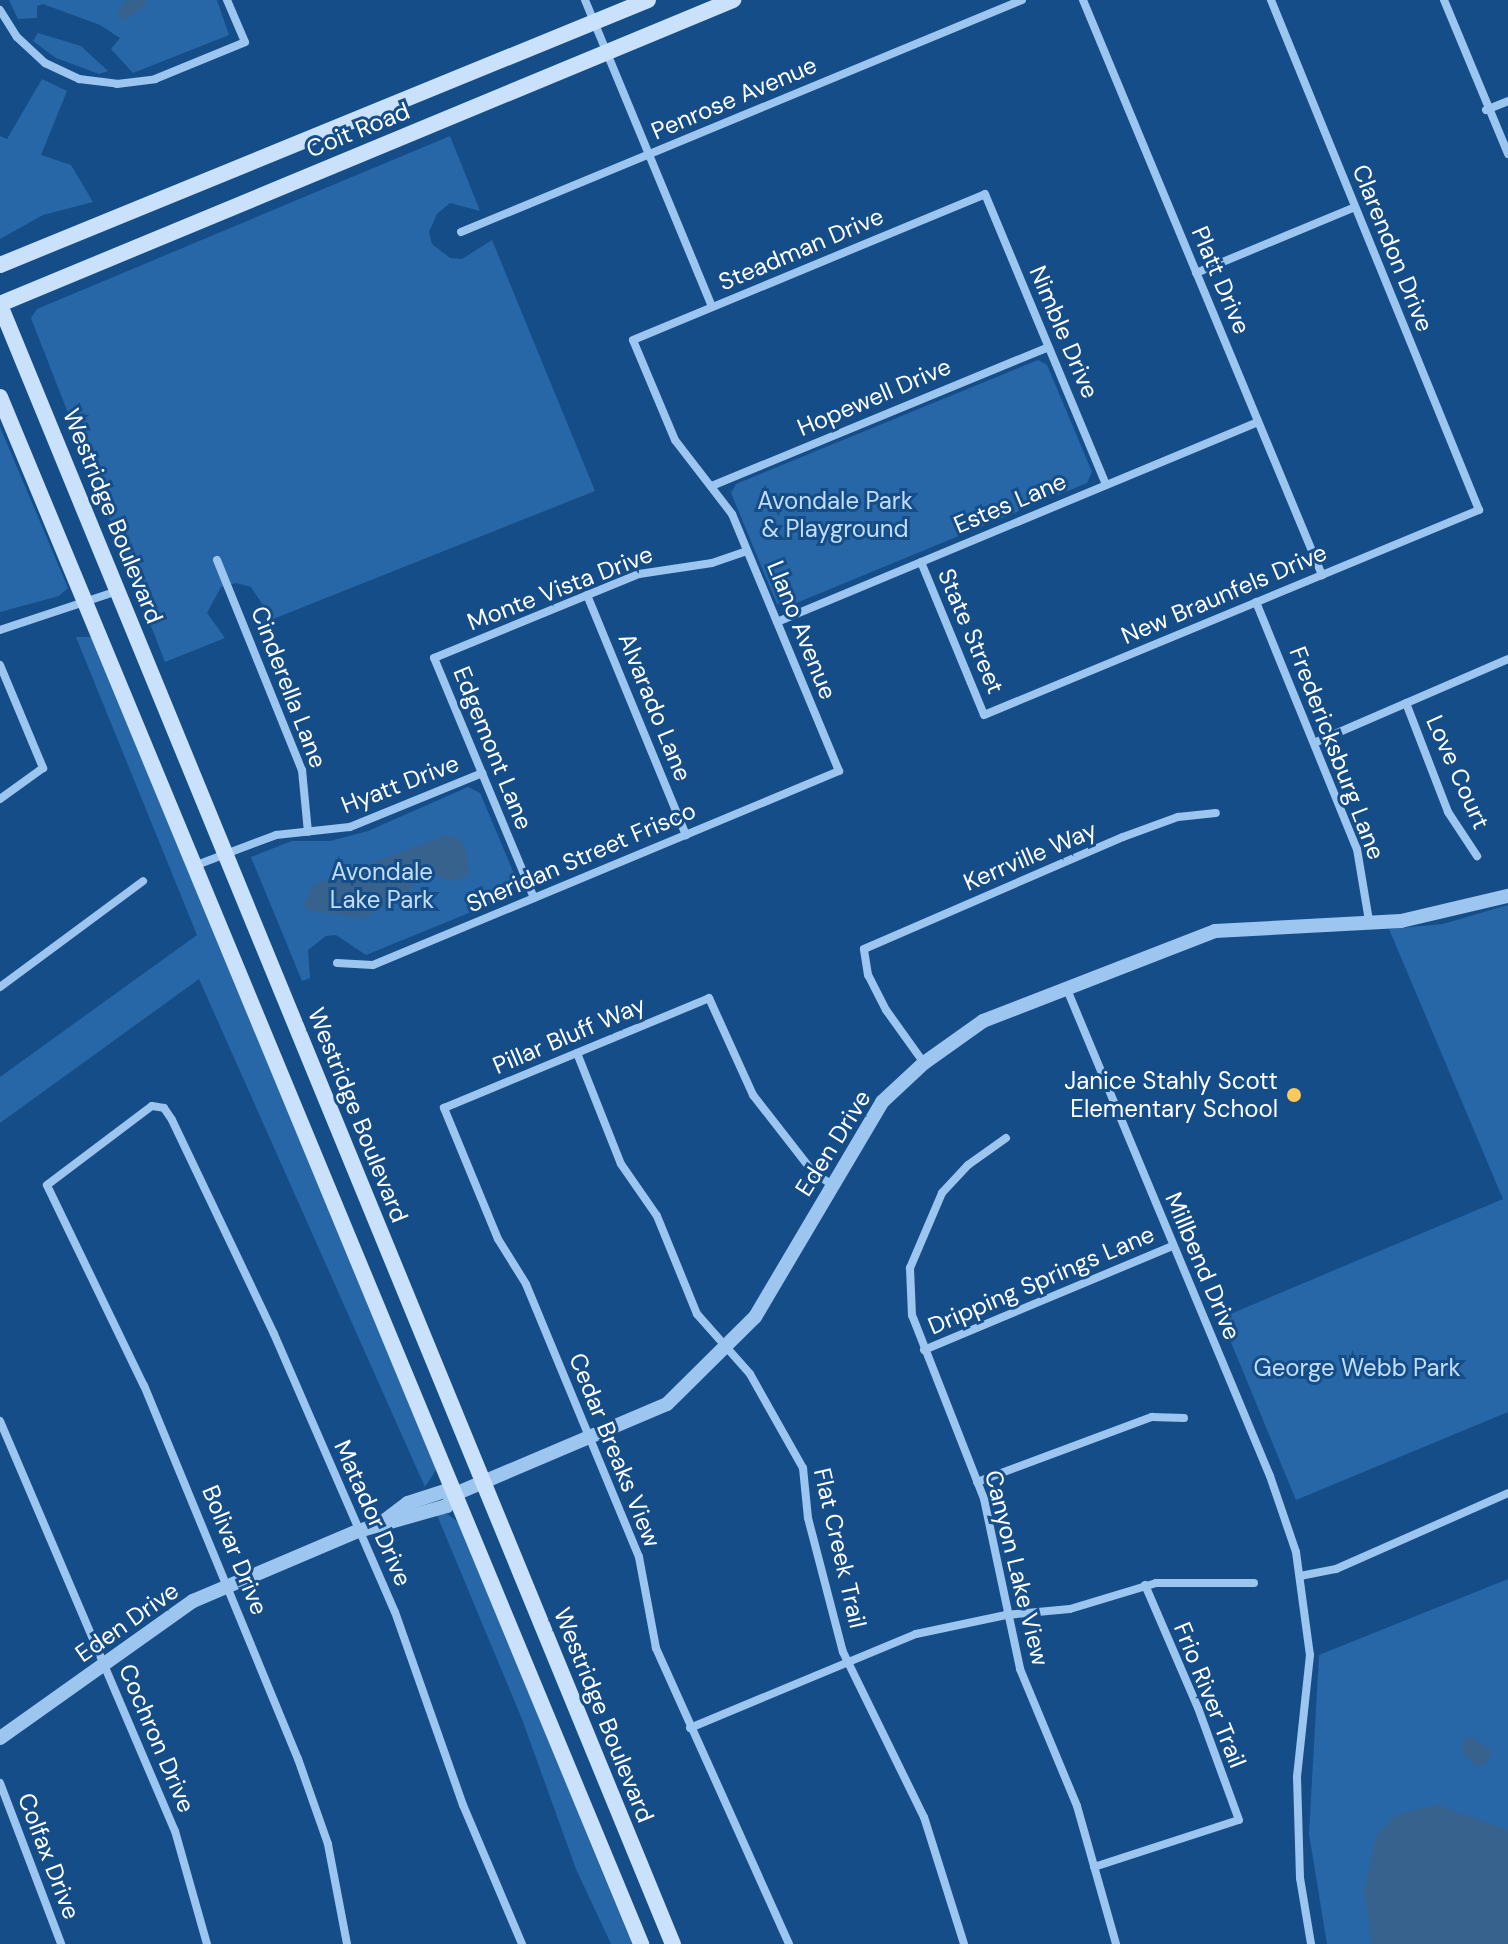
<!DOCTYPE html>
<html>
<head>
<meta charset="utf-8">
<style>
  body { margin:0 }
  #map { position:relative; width:1508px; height:1944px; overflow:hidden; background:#154d89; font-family:"DM Sans",sans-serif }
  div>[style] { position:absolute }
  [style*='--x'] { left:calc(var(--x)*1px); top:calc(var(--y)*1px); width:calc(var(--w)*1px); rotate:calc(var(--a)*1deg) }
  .green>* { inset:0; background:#2767a8 }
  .water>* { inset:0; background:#38628e }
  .minor>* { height:8px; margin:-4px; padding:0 4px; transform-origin:4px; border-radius:4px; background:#9cc5ef }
  .tertiary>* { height:14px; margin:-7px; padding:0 7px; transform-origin:7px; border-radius:7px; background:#9cc5ef }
  .secondary>* { height:16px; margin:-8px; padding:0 8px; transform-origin:8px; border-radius:8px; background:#c9e1fa }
  .dots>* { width:22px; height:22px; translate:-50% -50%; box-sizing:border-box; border:4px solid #154d89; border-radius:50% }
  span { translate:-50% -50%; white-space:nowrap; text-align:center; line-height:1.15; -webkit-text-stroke:6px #154d89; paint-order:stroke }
  .street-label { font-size:24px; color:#fff }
  .park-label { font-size:24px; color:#c2defb }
  .poi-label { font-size:24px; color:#fff }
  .right { translate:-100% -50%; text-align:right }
</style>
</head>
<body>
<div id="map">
  <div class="green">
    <i style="clip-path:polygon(9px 0,217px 0,229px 35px,133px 73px,111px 49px,120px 38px,100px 25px,43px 4px,37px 6px,37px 18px,18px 19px)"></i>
    <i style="clip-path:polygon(38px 33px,81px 46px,108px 71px,99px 74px,56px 58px,33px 41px)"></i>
    <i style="clip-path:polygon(42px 79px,67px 91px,41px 155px,71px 165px,93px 202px,43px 215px,0 239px,0 136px,7px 139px)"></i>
    <i style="clip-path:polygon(450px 136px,480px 211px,450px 203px,437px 214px,429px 232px,432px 244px,450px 258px,462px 259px,492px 240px,595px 491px,263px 623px,266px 610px,251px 587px,236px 583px,221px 587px,207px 613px,225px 638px,165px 662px,31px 318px,37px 309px)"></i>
    <i style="clip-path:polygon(1038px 360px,1047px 365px,1092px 472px,1087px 483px,789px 606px,777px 604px,731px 493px,736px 484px)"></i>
    <i style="clip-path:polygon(0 427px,68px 588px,59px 596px,0 612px)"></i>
    <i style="clip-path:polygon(76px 637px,93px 637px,436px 1470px,425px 1487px,199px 979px,0 1123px,0 1077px,197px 935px)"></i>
    <i style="clip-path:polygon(468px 787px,480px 793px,517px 881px,508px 897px,366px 955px,336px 935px,326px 936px,308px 950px,310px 978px,302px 981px,251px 857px,292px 841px,330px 841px,368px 831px)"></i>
    <i style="clip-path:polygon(1508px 905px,1508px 1412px,1296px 1500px,1221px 1318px,1503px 1199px,1389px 929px,1443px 924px)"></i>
    <i style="clip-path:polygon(446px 1513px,458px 1522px,632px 1944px,611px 1944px,576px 1869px,522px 1719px,437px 1515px)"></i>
    <i style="clip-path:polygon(1508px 1579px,1508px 1944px,1327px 1944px,1309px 1834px,1319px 1655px)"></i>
  </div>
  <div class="water">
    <i style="clip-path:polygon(127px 0,145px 0,148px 4px,123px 21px,117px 12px)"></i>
    <i style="clip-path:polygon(446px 835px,460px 839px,466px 850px,469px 872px,464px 878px,448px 881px,429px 870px,418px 874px,412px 890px,365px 918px,309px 911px,304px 905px,313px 885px)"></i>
    <i style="clip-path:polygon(1471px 1737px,1492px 1751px,1487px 1764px,1476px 1766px,1462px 1753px,1463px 1739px)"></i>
    <i style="clip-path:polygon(1438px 1805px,1508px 1830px,1508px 1944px,1372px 1944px,1364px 1890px,1377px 1834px,1397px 1814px)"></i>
  </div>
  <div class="minor">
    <i style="--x:585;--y:0;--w:332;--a:67.5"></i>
    <i style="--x:1083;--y:0;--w:623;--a:67.43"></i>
    <i style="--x:1444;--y:0;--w:167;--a:67.4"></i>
    <i style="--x:0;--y:10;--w:32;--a:58"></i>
    <i style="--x:17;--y:37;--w:38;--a:43"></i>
    <i style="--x:45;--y:63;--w:38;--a:25"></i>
    <i style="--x:79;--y:79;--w:38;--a:7"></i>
    <i style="--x:117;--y:84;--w:38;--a:-7"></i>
    <i style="--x:155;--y:79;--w:97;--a:-22.3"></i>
    <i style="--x:245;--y:42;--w:46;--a:-113.2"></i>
    <i style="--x:1486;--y:110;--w:24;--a:-22"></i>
    <i style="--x:461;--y:232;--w:607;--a:-22.47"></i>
    <i style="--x:1196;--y:273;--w:172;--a:-22.5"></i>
    <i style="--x:714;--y:485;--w:361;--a:-22.4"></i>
    <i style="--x:217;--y:560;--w:227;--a:68"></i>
    <i style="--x:302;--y:770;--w:62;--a:84.5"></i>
    <i style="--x:921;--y:562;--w:165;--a:67.6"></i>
    <i style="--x:984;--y:715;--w:536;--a:-22.5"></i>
    <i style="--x:1479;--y:510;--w:551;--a:-112.19"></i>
    <i style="--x:587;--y:595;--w:260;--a:67.6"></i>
    <i style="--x:1256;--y:602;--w:267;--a:67.8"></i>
    <i style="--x:1357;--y:849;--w:73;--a:80.5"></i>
    <i style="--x:777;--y:622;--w:521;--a:-22.58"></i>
    <i style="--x:0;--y:630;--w:123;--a:-18.4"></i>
    <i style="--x:0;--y:665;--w:112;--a:67.3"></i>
    <i style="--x:43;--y:768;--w:53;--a:144.2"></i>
    <i style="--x:1406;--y:703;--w:117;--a:68.9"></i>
    <i style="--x:1448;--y:812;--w:53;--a:56.6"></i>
    <i style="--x:1314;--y:743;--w:211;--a:-23.4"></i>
    <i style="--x:194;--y:866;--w:88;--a:-20.7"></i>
    <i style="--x:276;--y:835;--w:74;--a:-6.2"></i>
    <i style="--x:350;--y:827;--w:143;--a:-22.2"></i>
    <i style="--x:534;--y:898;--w:260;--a:-112.6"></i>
    <i style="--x:434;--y:658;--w:222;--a:-22.3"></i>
    <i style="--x:639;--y:574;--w:74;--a:-8.6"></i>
    <i style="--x:712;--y:563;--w:37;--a:-19"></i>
    <i style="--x:337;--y:963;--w:36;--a:3"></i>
    <i style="--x:373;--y:965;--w:505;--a:-22.6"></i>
    <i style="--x:839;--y:771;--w:278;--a:-112.6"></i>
    <i style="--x:732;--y:514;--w:93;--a:-127.6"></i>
    <i style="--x:675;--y:440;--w:108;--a:-112.8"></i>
    <i style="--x:633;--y:340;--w:381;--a:-22.5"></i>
    <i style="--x:985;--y:194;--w:315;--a:67.4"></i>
    <i style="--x:0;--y:987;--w:178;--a:-36.5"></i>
    <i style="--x:1066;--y:987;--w:530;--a:67.36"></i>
    <i style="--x:1270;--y:1476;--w:80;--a:71.1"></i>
    <i style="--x:1296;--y:1552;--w:104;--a:82.3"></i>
    <i style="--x:1310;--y:1655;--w:123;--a:96.1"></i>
    <i style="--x:1297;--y:1777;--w:101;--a:88.3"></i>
    <i style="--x:1300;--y:1878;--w:67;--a:80.5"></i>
    <i style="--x:577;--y:1053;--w:119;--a:68.4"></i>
    <i style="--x:621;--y:1164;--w:63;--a:55.3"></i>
    <i style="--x:657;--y:1216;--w:106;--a:67.8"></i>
    <i style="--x:697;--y:1314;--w:80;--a:48.5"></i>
    <i style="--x:750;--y:1374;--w:108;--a:60.6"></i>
    <i style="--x:803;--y:1468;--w:50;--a:84.3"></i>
    <i style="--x:808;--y:1518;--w:138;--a:75.4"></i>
    <i style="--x:843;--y:1652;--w:184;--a:63.9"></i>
    <i style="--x:924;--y:1817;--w:133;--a:72.5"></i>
    <i style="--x:924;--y:1063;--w:65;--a:-125.6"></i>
    <i style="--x:886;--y:1010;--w:39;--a:-117"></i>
    <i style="--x:868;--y:975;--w:26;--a:-99"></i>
    <i style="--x:864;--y:949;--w:282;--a:-23.4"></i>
    <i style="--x:1123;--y:837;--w:59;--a:-20"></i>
    <i style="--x:1178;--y:817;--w:38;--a:-6"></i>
    <i style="--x:1006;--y:1138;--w:47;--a:144.6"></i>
    <i style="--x:968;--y:1165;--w:38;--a:133"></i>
    <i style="--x:942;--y:1193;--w:82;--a:113.1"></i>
    <i style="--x:910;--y:1268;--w:47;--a:87.6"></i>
    <i style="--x:912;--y:1315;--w:198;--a:68.6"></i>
    <i style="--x:984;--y:1499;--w:174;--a:78"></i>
    <i style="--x:1020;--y:1669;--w:148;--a:67.4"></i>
    <i style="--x:1077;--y:1806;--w:143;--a:74.2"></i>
    <i style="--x:924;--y:1350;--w:270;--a:-22.7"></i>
    <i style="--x:0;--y:1421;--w:446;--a:66.9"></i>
    <i style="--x:175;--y:1831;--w:117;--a:74.2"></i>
    <i style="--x:977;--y:1482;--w:187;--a:-20.4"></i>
    <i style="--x:1152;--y:1417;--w:32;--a:2"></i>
    <i style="--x:1300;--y:1576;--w:37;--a:-11"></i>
    <i style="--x:1336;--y:1569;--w:188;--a:-23.8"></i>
    <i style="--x:690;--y:1728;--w:245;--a:-22.6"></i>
    <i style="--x:916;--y:1634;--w:92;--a:-11.9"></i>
    <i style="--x:1006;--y:1615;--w:64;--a:-5.4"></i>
    <i style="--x:1070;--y:1609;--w:90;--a:-16.8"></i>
    <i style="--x:1156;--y:1583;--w:98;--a:0"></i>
    <i style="--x:0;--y:1783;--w:172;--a:69.2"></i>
    <i style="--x:1094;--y:1867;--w:152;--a:-18"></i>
    <i style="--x:1239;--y:1820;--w:119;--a:-110.1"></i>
    <i style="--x:1198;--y:1708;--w:134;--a:-113.3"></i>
    <i style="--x:347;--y:1944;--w:102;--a:-100.8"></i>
    <i style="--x:328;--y:1844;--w:90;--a:-109.4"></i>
    <i style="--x:298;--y:1759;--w:404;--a:-112.4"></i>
    <i style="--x:144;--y:1386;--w:223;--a:-115.8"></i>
    <i style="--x:47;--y:1185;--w:131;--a:-37"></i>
    <i style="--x:152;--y:1106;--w:12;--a:9"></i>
    <i style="--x:164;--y:1108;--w:14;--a:56"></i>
    <i style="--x:172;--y:1120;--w:237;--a:64.5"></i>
    <i style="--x:274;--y:1334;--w:303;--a:66.5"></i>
    <i style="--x:395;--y:1612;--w:205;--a:70.6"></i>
    <i style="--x:463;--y:1805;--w:151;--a:67"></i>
    <i style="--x:789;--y:1944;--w:325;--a:-114.2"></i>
    <i style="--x:656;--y:1648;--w:93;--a:-100.6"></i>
    <i style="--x:639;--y:1557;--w:295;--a:-112.5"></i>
    <i style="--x:526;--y:1284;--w:53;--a:-121.9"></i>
    <i style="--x:498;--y:1239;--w:142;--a:-112.4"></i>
    <i style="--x:444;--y:1108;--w:287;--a:-22.5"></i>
    <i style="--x:709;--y:998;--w:107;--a:65.6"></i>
    <i style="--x:753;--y:1095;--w:98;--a:52.1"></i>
    <i style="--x:813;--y:1172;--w:22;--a:34"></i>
  </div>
  <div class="tertiary">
    <i style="--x:380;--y:1524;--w:35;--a:-37"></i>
    <i style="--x:408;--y:1503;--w:39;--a:-18"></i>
    <i style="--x:445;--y:1491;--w:10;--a:17"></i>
    <i style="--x:0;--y:1738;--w:237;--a:-35.4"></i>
    <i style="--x:193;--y:1601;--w:179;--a:-23"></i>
    <i style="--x:358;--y:1531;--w:92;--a:-15.7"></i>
    <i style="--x:447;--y:1506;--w:14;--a:-56"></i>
    <i style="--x:455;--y:1494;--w:230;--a:-23"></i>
    <i style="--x:667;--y:1404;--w:124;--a:-44.7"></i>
    <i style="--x:755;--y:1317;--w:250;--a:-59.4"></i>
    <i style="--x:882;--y:1102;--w:57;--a:-42.9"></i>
    <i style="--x:924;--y:1063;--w:72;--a:-35.4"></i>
    <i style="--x:983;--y:1021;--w:249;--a:-21.2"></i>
    <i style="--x:1215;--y:931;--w:186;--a:-3.1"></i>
    <i style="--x:1401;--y:921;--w:110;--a:-13.2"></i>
  </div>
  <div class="secondary">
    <i style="--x:0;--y:265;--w:700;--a:-22.24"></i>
    <i style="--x:0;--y:304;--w:794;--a:-22.53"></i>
    <i style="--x:0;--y:305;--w:1772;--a:67.68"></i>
    <i style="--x:0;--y:397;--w:1675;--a:67.49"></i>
  </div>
  <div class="dots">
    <i style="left:1294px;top:1095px;background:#ffc85a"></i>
  </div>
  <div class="street-label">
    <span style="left:734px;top:98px;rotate:-23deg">Penrose Avenue</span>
    <span style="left:358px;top:130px;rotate:-22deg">Coit Road</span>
    <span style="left:1393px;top:248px;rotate:68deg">Clarendon Drive</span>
    <span style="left:801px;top:249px;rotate:-23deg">Steadman Drive</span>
    <span style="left:1221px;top:280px;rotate:67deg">Platt Drive</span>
    <span style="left:1064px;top:332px;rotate:67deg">Nimble Drive</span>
    <span style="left:874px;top:397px;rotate:-23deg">Hopewell Drive</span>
    <span style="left:1010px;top:503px;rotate:-23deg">Estes Lane</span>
    <span style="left:113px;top:516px;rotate:68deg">Westridge Boulevard</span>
    <span style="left:560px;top:588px;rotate:-21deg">Monte Vista Drive</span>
    <span style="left:1224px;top:594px;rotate:-23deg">New Braunfels Drive</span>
    <span style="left:802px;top:630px;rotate:68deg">Llano Avenue</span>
    <span style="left:971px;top:631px;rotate:67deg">State Street</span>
    <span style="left:289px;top:687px;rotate:69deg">Cinderella Lane</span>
    <span style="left:655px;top:707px;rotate:68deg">Alvarado Lane</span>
    <span style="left:493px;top:748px;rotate:68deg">Edgemont Lane</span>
    <span style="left:1337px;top:753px;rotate:69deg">Fredericksburg Lane</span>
    <span style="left:1458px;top:772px;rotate:66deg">Love Court</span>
    <span style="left:400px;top:784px;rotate:-21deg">Hyatt Drive</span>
    <span style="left:1030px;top:856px;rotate:-23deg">Kerrville Way</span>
    <span style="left:581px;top:857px;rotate:-23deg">Sheridan Street Frisco</span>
    <span style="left:569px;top:1035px;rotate:-23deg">Pillar Bluff Way</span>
    <span style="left:358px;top:1115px;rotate:68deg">Westridge Boulevard</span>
    <span style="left:833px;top:1143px;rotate:-58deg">Eden Drive</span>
    <span style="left:1203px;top:1266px;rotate:67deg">Millbend Drive</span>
    <span style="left:1041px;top:1280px;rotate:-23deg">Dripping Springs Lane</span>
    <span style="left:615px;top:1450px;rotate:68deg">Cedar Breaks View</span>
    <span style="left:373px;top:1513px;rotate:66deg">Matador Drive</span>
    <span style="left:840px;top:1548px;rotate:77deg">Flat Creek Trail</span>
    <span style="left:235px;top:1550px;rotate:68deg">Bolivar Drive</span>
    <span style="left:1017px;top:1568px;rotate:76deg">Canyon Lake View</span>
    <span style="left:127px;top:1622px;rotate:-35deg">Eden Drive</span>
    <span style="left:1210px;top:1695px;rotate:68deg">Frio River Trail</span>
    <span style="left:604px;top:1715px;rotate:68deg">Westridge Boulevard</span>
    <span style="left:157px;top:1738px;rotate:67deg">Cochron Drive</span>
    <span style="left:49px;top:1856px;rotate:69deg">Colfax Drive</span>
  </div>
  <div class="park-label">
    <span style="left:835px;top:515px">Avondale Park<br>&amp; Playground</span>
    <span style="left:382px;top:886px">Avondale<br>Lake Park</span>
    <span style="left:1357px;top:1368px">George Webb Park</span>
  </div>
  <div class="poi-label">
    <span class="right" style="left:1278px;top:1095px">Janice Stahly Scott<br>Elementary School</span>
  </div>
</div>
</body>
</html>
